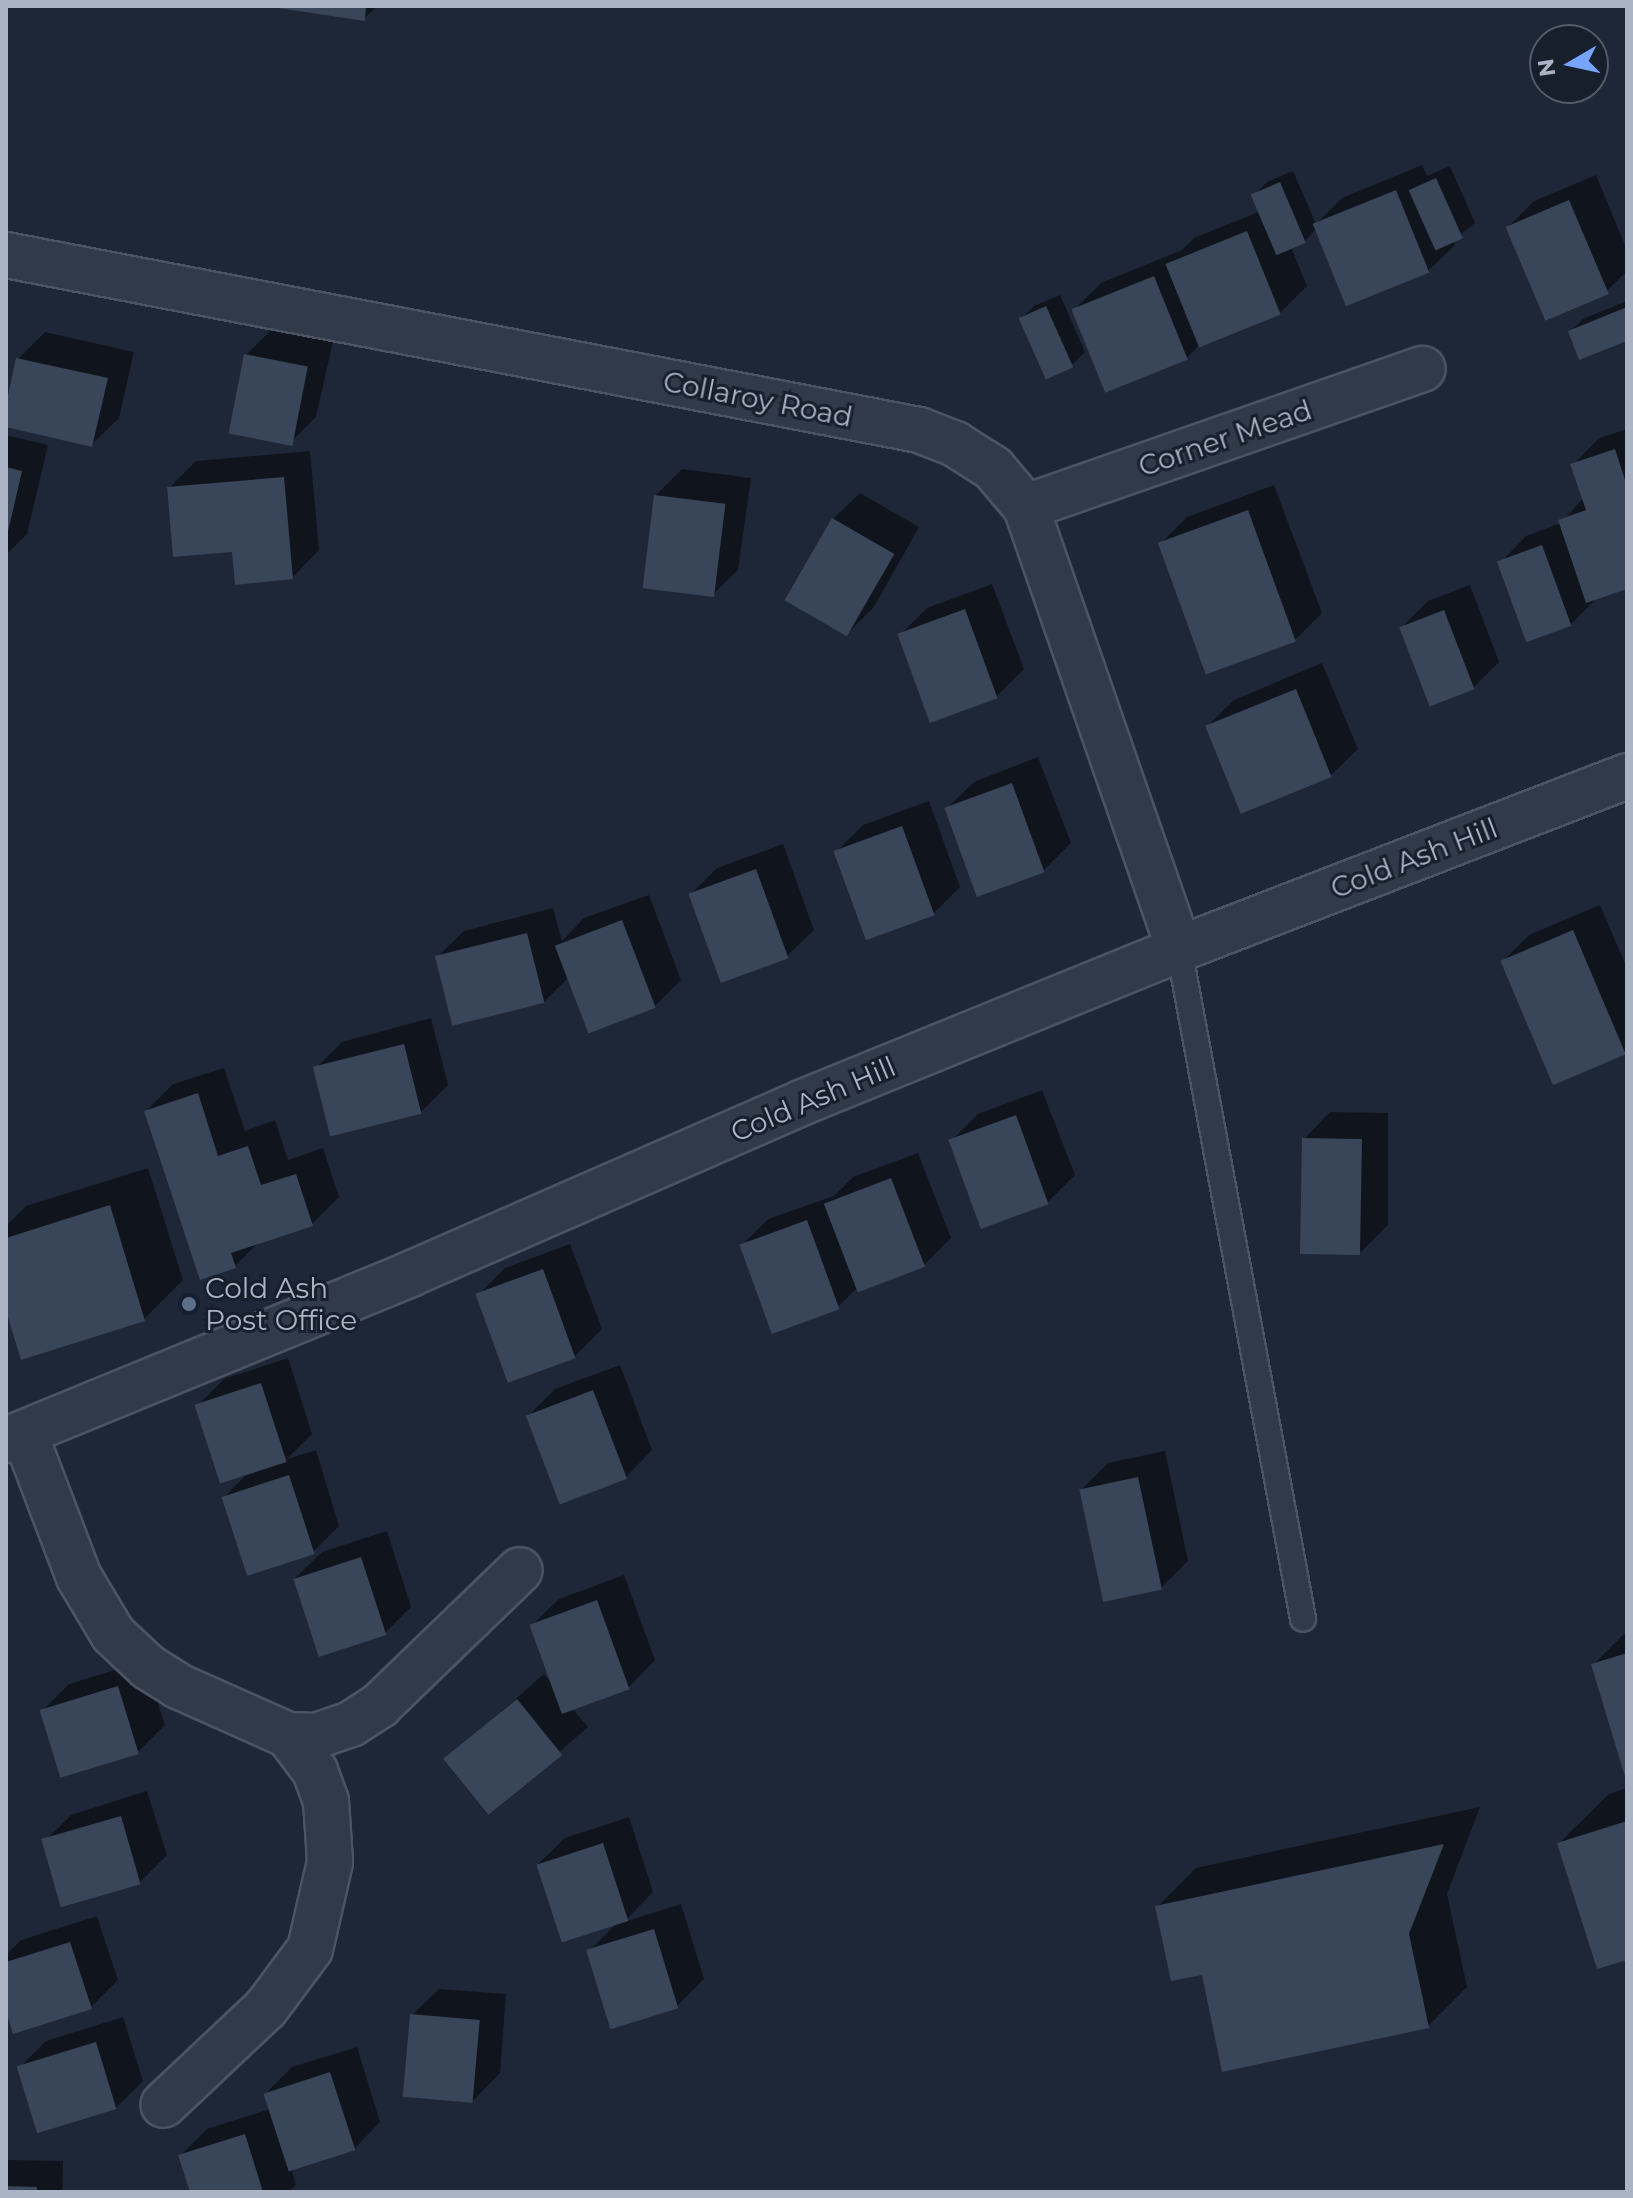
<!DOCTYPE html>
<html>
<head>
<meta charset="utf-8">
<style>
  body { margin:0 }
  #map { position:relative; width:1633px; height:2198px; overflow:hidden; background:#1e2738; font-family:Montserrat,sans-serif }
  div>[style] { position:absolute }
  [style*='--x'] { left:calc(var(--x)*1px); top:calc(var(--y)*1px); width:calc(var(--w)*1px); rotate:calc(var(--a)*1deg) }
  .shadow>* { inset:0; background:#0007; transform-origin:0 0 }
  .building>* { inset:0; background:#394558; transform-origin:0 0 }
  .roads { filter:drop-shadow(2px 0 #4c5463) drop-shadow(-2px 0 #4c5463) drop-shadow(0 2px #4c5463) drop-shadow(0 -2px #4c5463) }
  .service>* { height:24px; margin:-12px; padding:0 12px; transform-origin:12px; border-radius:12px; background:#313a48 }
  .minor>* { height:44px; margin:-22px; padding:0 22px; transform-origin:22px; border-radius:22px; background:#313a48 }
  .tertiary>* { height:44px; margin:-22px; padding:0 22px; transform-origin:22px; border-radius:22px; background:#313a48 }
  .dots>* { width:22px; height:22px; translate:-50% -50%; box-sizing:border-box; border:4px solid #171f2c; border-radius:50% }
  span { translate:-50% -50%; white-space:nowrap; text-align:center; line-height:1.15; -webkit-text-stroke:6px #171f2c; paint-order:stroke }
  .street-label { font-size:28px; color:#abb4c5 }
  .poi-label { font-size:28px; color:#abb4c5 }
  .left { translate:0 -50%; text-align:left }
  .frame { position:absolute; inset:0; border:8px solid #abb4c5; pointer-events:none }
  .north { position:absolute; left:1529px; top:24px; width:80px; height:80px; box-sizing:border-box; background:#171f2c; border:2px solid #525b69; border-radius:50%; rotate:261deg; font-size:22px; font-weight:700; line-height:32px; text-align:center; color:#abb4c5 }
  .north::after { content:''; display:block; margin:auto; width:28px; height:36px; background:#76a4ff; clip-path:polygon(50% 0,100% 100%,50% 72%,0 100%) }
</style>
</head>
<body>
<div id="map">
  <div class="shadow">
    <i style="clip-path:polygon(266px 6px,377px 6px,364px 19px)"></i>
    <i style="clip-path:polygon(1422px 165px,1427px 176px,1450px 166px,1475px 223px,1453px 240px,1455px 245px,1428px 271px,1317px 228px,1305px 241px,1291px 247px,1307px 286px,1280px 313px,1200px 344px,1187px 358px,1074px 310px,1101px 283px,1182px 250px,1194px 238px,1261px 211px,1254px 195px,1267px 182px,1293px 171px,1316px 224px,1342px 198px)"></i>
    <i style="clip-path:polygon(1596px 175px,1627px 250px,1627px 271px,1606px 292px,1507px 228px,1534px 201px)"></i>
    <i style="clip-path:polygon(1060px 295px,1085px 352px,1072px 365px,1046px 376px,1021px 319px,1034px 306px)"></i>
    <i style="clip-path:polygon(1627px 301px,1627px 338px,1570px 332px,1583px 319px)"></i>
    <i style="clip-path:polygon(273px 328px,333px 341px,316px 417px,289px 444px,246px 355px)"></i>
    <i style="clip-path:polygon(45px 332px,134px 352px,119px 418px,92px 444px,6px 425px,18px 359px)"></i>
    <i style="clip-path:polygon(1627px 429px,1627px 587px,1598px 597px,1571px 624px,1500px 563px,1526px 536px,1561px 523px,1584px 497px,1573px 465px,1599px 438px)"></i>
    <i style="clip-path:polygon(6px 435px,48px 445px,27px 534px,6px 555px)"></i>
    <i style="clip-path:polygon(310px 451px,319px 550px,293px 577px,234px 550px,169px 488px,196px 461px)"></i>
    <i style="clip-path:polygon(682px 469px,751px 478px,738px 570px,711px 596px,656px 495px)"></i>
    <i style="clip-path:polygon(1274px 485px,1322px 613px,1295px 640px,1160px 544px,1187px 517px)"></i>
    <i style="clip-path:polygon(860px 493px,919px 527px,874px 607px,847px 634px,833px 519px)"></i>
    <i style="clip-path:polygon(992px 584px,1024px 669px,997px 696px,900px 635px,927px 608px)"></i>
    <i style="clip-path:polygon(1470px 585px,1499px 662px,1473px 688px,1401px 628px,1428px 601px)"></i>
    <i style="clip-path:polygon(1322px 663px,1358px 749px,1331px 775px,1207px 726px,1234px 700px)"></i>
    <i style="clip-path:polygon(1038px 757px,1071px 843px,1044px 870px,947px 808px,974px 782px)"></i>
    <i style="clip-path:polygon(929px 801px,960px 887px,933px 914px,836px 852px,863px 825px)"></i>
    <i style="clip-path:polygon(783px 844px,814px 930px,787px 956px,690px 895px,717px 868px)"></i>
    <i style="clip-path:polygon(649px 895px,681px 980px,654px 1007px,569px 977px,544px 1002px,437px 957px,464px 931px,553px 908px,562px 941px,584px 918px)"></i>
    <i style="clip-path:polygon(1600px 905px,1627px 968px,1625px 1052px,1503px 961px,1529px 935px)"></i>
    <i style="clip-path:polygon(431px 1018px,448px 1085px,421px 1112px,315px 1069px,342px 1042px)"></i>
    <i style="clip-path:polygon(224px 1068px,245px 1131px,275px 1120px,288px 1160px,323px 1148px,339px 1197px,312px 1224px,260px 1241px,235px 1266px,146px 1111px,173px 1084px)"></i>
    <i style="clip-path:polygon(1042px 1090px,1075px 1175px,1048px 1202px,951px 1141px,978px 1114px)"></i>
    <i style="clip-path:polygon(1330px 1112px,1388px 1113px,1388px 1225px,1361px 1252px,1304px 1139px)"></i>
    <i style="clip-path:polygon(918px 1153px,951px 1238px,924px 1265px,857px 1288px,838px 1307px,741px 1246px,768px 1219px,834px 1196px,853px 1177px)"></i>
    <i style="clip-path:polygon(148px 1168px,183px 1280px,144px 1319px,6px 1304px,6px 1226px,26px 1206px)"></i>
    <i style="clip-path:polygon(570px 1244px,602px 1329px,575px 1356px,478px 1295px,505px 1268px)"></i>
    <i style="clip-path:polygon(288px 1358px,312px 1434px,287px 1459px,316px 1450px,339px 1526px,313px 1552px,224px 1497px,250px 1471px,197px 1406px,224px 1379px)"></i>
    <i style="clip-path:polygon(620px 1365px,652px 1450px,626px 1477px,528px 1416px,555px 1389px)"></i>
    <i style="clip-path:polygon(1165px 1451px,1188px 1561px,1161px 1588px,1081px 1490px,1108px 1463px)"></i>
    <i style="clip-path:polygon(387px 1531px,411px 1607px,385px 1633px,295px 1578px,322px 1552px)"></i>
    <i style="clip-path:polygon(624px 1575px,655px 1660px,629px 1687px,572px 1708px,588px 1727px,490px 1812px,446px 1760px,544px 1674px,554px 1686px,532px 1625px,559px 1599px)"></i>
    <i style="clip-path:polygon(1627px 1631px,1627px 1775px,1593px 1665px)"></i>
    <i style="clip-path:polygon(144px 1661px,165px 1725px,138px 1752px,42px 1711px,69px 1684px)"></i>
    <i style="clip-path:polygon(1627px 1788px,1627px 1958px,1559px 1843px,1609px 1794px)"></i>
    <i style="clip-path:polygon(147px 1791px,167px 1855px,140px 1882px,44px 1842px,71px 1815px)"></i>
    <i style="clip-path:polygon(1480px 1807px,1447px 1894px,1467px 1987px,1428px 2026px,1203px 1972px,1157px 1907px,1196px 1868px)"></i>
    <i style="clip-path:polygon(629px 1817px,653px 1892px,624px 1922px,681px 1904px,704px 1979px,677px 2006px,589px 1951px,618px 1922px,538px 1864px,565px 1838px)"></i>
    <i style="clip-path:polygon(97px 1916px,118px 1980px,91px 2007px,6px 2005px,6px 1955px,21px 1940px)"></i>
    <i style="clip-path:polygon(439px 1989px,506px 1994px,500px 2073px,474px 2100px,412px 2015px)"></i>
    <i style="clip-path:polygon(123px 2017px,143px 2081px,116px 2108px,20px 2067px,46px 2041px)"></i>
    <i style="clip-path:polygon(357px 2047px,380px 2122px,354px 2149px,291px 2168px,296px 2185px,288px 2192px,192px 2192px,180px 2156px,207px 2129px,270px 2109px,265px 2094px,292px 2067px)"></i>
    <i style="left:6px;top:2160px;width:57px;height:32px;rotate:1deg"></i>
  </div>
  <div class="building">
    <i style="clip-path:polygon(265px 6px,366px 6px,365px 21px)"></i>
    <i style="left:1436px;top:178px;width:66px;height:30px;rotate:66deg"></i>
    <i style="left:1280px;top:182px;width:66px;height:32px;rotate:67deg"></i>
    <i style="left:1396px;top:190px;width:89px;height:90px;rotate:68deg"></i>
    <i style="left:1569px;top:200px;width:102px;height:69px;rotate:67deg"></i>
    <i style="left:1247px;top:231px;width:90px;height:88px;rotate:68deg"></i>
    <i style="left:1154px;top:276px;width:90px;height:89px;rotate:68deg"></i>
    <i style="left:1046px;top:306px;width:67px;height:30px;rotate:66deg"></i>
    <i style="clip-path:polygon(1627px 307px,1627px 341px,1579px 360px,1568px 331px)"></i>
    <i style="left:244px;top:354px;width:65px;height:81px;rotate:11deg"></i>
    <i style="clip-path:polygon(16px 358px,108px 378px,92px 447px,6px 427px,6px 405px)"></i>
    <i style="clip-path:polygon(1615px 449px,1627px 486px,1627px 589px,1586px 603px,1558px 520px,1586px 510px,1570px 464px)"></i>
    <i style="clip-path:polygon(6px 467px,22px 471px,7px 536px,6px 536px)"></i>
    <i style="clip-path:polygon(284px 477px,293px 579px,235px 585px,232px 552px,173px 557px,167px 487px)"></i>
    <i style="left:654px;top:495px;width:72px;height:94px;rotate:7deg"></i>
    <i style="left:1248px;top:510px;width:140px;height:96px;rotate:70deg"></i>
    <i style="left:832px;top:518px;width:72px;height:95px;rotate:30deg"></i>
    <i style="left:1542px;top:545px;width:86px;height:48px;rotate:70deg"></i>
    <i style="left:965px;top:609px;width:95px;height:72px;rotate:70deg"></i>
    <i style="left:1444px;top:610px;width:85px;height:48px;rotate:69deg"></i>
    <i style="left:1296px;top:689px;width:95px;height:98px;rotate:68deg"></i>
    <i style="left:1012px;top:783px;width:95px;height:72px;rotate:70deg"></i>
    <i style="left:902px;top:826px;width:95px;height:73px;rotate:70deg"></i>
    <i style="left:756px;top:869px;width:95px;height:72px;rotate:70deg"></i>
    <i style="left:622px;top:920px;width:94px;height:72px;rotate:69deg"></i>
    <i style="left:1573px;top:930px;width:135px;height:79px;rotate:67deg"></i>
    <i style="left:527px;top:933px;width:72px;height:95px;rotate:76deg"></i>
    <i style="left:404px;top:1044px;width:72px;height:94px;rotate:76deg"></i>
    <i style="clip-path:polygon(198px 1093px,218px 1156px,248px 1146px,261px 1185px,296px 1174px,313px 1226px,231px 1253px,236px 1268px,200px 1280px,144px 1111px)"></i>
    <i style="left:1016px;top:1115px;width:95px;height:72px;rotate:70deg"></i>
    <i style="left:1302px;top:1138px;width:60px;height:116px;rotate:1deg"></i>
    <i style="left:891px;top:1178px;width:95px;height:72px;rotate:69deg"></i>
    <i style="clip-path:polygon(110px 1205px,145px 1321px,21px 1360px,6px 1311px,6px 1238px)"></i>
    <i style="left:807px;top:1220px;width:95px;height:72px;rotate:70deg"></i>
    <i style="left:543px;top:1269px;width:95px;height:72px;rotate:70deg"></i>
    <i style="left:261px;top:1383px;width:83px;height:70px;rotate:72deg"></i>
    <i style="left:593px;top:1390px;width:95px;height:72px;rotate:69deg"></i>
    <i style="left:289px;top:1475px;width:83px;height:71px;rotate:72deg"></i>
    <i style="left:1138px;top:1477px;width:115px;height:60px;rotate:78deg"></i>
    <i style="left:361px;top:1557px;width:82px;height:71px;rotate:72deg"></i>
    <i style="left:597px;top:1600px;width:95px;height:72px;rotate:70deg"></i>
    <i style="clip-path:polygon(1627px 1653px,1627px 1780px,1626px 1780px,1591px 1664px)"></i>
    <i style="left:118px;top:1686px;width:71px;height:82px;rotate:73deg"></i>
    <i style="left:517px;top:1699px;width:72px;height:95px;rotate:51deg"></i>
    <i style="left:121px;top:1816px;width:71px;height:83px;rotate:74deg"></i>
    <i style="clip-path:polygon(1627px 1821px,1627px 1960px,1597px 1969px,1557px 1843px)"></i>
    <i style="left:603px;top:1843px;width:82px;height:70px;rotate:72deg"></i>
    <i style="clip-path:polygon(1444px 1844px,1409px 1934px,1429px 2028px,1222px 2072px,1202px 1975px,1171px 1981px,1155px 1906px)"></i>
    <i style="left:654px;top:1929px;width:83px;height:71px;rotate:73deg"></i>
    <i style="clip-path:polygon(70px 1942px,92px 2009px,13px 2034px,6px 2011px,6px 1962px)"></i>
    <i style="left:410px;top:2014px;width:70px;height:83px;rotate:5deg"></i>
    <i style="left:96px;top:2042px;width:70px;height:83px;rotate:73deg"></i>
    <i style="left:330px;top:2072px;width:82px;height:70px;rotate:72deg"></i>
    <i style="clip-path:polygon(245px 2134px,263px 2192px,190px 2192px,178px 2155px)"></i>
    <i style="clip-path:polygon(6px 2186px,37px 2187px,37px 2192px,6px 2192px)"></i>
  </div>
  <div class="roads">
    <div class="service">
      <i style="--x:1179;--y:949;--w:681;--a:79.51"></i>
    </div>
    <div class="minor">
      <i style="--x:6;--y:255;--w:930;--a:10.85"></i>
      <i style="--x:919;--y:430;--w:39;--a:21"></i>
      <i style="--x:955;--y:444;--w:45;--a:32.3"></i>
      <i style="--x:993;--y:468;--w:51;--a:49.8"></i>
      <i style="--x:1026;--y:507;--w:468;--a:70.9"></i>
      <i style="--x:1026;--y:507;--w:420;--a:-19.2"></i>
      <i style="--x:25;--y:1435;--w:152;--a:69.2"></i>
      <i style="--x:79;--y:1577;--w:66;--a:59.2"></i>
      <i style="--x:113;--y:1634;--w:48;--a:43.3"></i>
      <i style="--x:148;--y:1667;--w:36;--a:32"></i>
      <i style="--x:178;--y:1686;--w:120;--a:24"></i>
      <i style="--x:288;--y:1735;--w:45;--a:53.1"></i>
      <i style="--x:315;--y:1771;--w:32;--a:70"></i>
      <i style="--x:326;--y:1801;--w:61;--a:86.2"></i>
      <i style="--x:330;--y:1862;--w:89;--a:102.9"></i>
      <i style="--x:310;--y:1949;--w:74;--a:126.7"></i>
      <i style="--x:266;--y:2008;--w:141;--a:136.7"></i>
      <i style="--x:288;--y:1735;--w:28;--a:2"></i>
      <i style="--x:316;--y:1736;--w:37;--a:-19"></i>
      <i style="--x:351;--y:1724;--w:35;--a:-33"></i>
      <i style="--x:380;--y:1705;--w:194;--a:-44"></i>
    </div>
    <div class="tertiary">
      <i style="--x:6;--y:1440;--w:437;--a:-22.3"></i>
      <i style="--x:410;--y:1274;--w:429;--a:-23.6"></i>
      <i style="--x:803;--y:1102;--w:406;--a:-22.1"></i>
      <i style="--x:1179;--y:949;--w:480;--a:-21.1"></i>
    </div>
  </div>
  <div class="dots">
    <i style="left:189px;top:1304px;background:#5c6f8a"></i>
  </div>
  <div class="street-label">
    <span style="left:758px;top:399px;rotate:11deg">Collaroy Road</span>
    <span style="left:1225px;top:438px;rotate:-19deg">Corner Mead</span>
    <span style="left:1414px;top:858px;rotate:-21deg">Cold Ash Hill</span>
    <span style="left:813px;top:1099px;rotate:-23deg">Cold Ash Hill</span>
  </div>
  <div class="poi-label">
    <span class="left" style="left:205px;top:1304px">Cold Ash<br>Post Office</span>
  </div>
  <div class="frame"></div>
  <div class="north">N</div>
</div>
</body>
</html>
